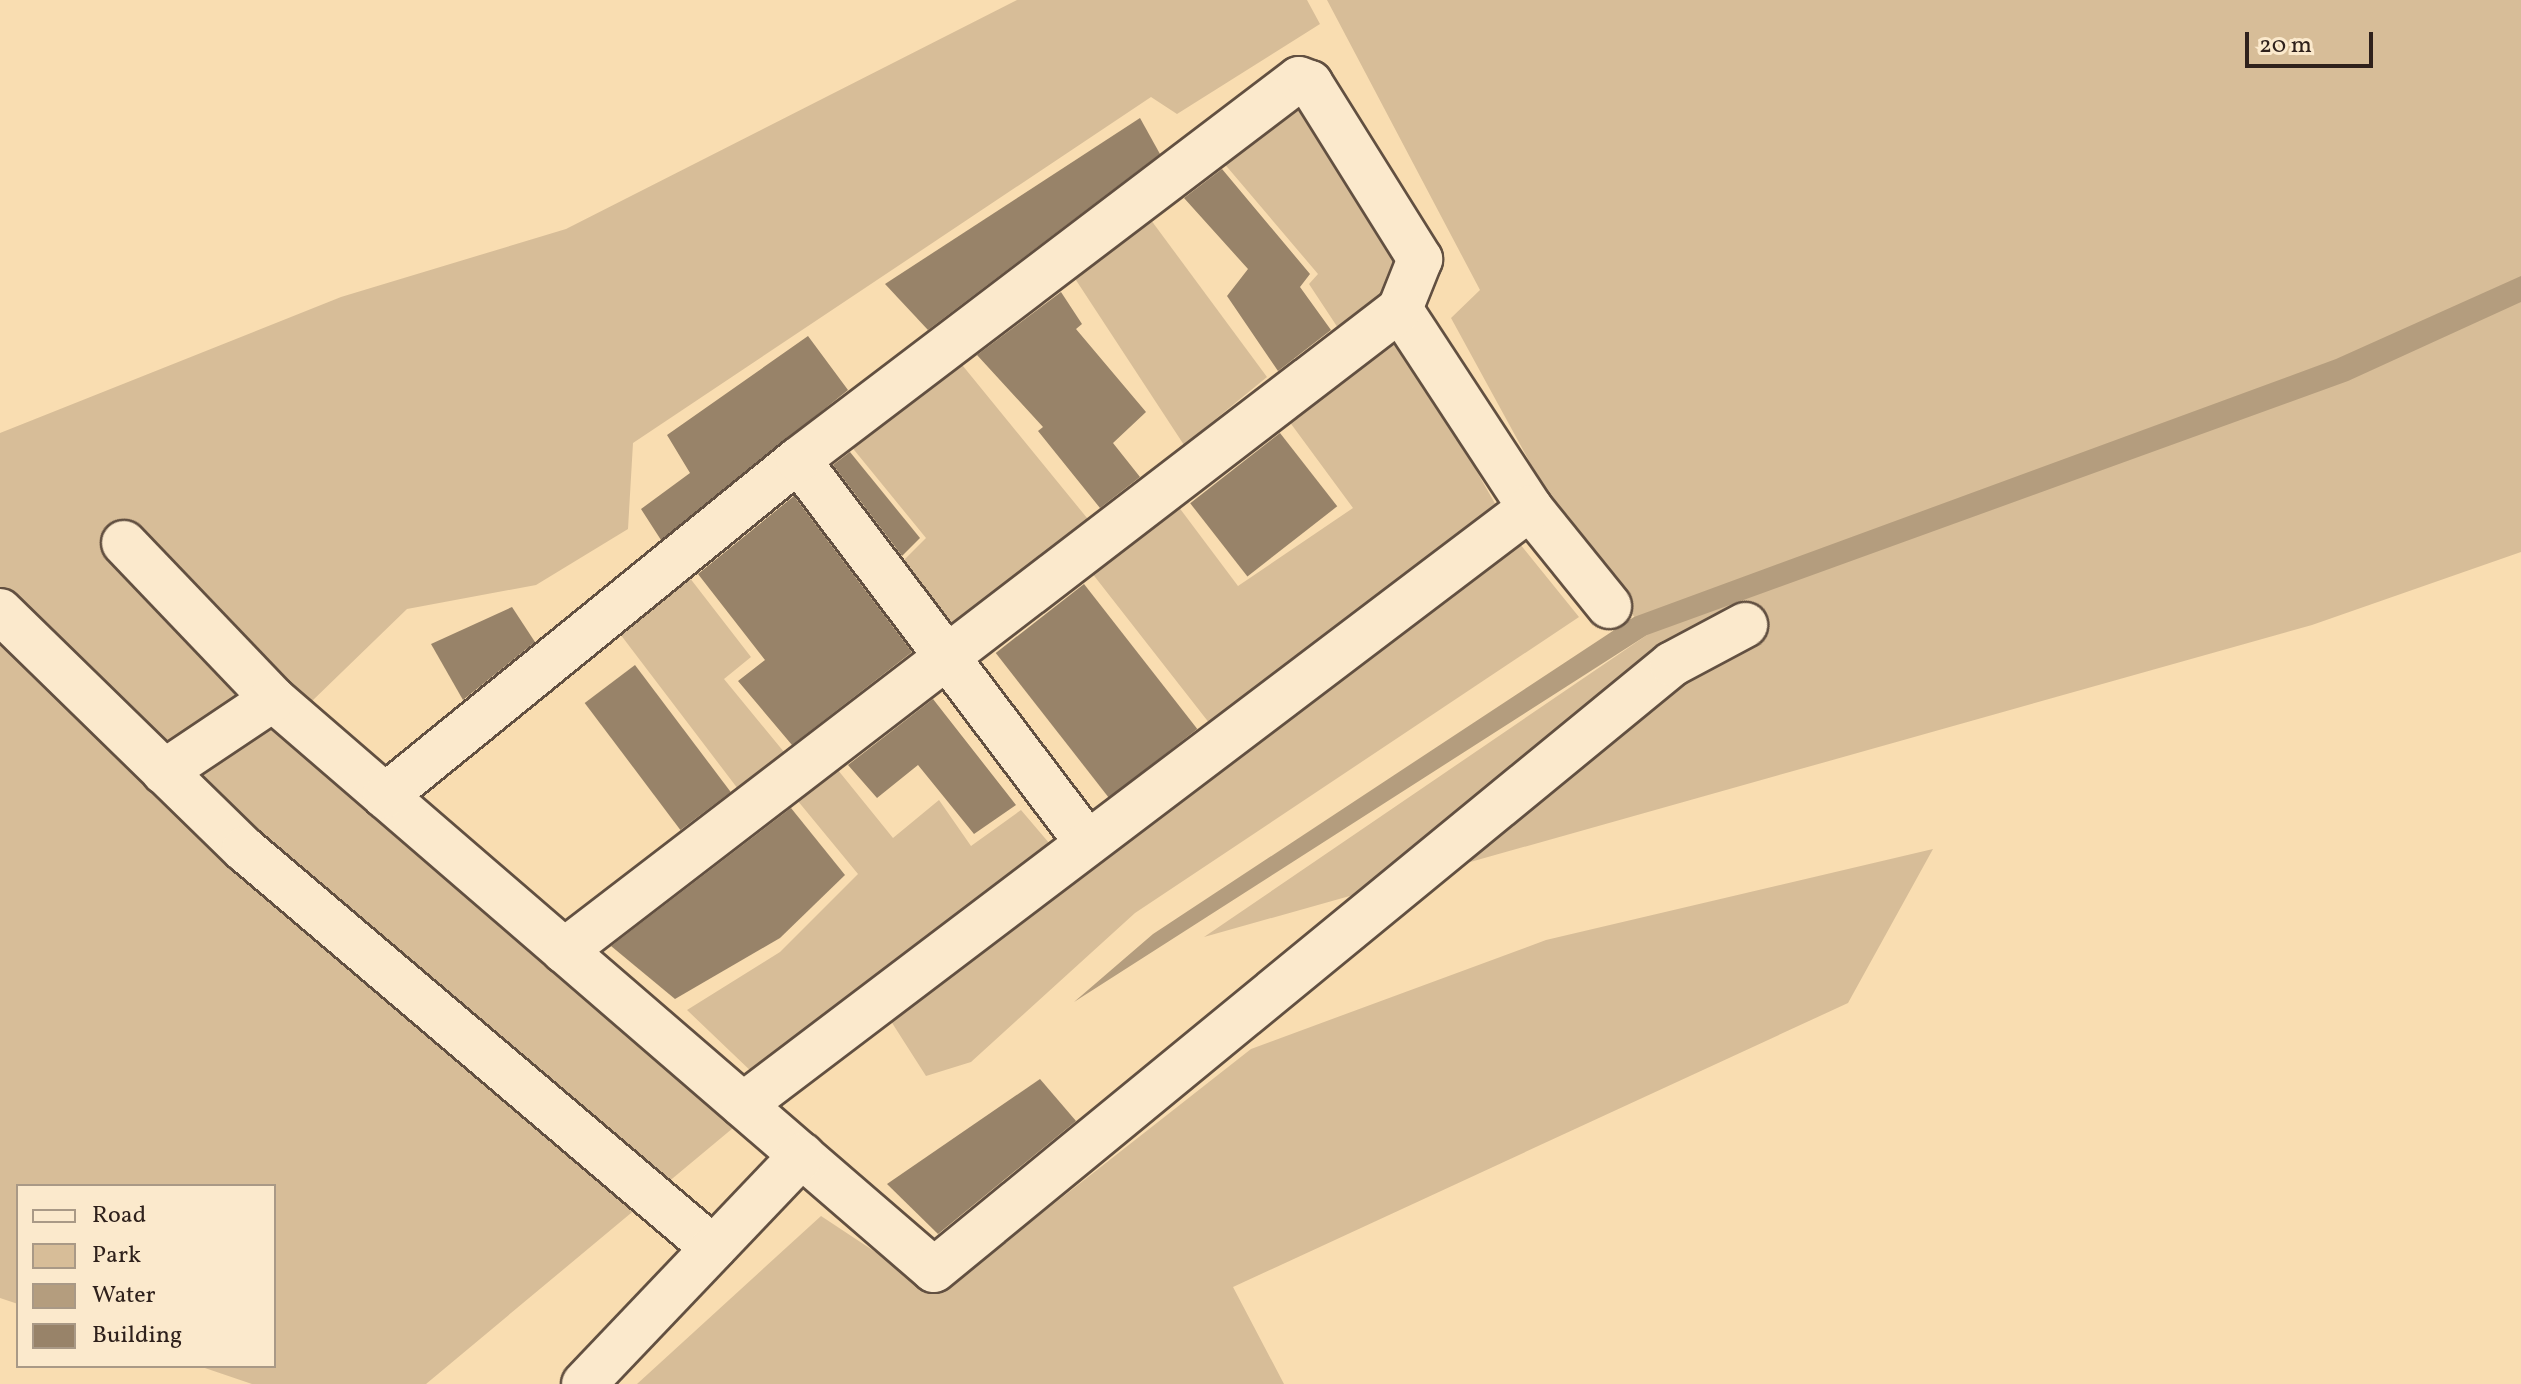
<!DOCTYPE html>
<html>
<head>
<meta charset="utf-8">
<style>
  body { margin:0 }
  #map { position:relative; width:2521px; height:1384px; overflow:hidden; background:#f9ddb1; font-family:Vollkorn,serif }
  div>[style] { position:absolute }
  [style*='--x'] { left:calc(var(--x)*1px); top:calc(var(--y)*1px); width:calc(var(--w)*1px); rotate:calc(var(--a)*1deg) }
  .green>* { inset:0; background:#d7bd98 }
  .water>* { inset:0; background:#b49d7e }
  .building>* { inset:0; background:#988369; transform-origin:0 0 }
  .roads { filter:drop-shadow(2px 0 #625041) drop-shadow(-2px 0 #625041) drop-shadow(0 2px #625041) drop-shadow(0 -2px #625041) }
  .street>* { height:44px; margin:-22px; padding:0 22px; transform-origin:22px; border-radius:22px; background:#fbe9cc }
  span { translate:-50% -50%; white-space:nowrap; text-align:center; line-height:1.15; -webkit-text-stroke:8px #fbe9cc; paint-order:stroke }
  .legend { position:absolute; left:16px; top:1184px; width:260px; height:184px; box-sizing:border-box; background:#fbe9cc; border:2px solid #a99986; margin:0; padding:10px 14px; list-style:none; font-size:24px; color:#2f211c }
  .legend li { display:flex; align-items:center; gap:16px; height:40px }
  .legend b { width:40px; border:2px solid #a99986 }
  .scale { position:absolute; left:2245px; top:32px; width:128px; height:36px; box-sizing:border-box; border:4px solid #2f211c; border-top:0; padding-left:10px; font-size:24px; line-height:28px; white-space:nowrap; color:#2f211c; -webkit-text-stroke:6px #fbe9cc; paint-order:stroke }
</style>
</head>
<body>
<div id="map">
  <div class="green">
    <i style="clip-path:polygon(1017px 0,1307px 0,1320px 24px,1177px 114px,1151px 97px,633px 443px,628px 529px,536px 585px,407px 609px,279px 733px,739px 1123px,426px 1384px,252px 1384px,199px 1366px,274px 1366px,274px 1186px,18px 1186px,18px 1304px,0 1298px,0 433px,341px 297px,566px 229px)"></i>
    <i style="clip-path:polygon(1327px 0,2521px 0,2521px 552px,2312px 625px,1204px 937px,1647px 635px,1545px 490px,1451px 318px,1480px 290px)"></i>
    <i style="clip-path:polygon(1298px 93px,1407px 273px,1338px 328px,1309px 284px,1318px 274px,1211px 148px)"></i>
    <i style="clip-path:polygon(1148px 216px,1267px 377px,1184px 445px,1072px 274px)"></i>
    <i style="clip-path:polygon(1396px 330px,1501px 514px,1210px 724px,1088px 568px,1175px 502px,1238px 586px,1353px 508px,1286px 417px)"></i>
    <i style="clip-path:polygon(954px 355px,1096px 529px,949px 642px,893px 571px,926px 538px,846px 440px)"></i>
    <i style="clip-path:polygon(1516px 539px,1579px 617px,1135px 913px,971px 1062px,926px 1076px,887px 1015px)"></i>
    <i style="clip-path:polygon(686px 573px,751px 657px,724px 679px,784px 752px,738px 789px,614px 626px)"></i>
    <i style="clip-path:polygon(829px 759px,893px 838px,939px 800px,971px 846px,1021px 810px,1055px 850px,755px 1075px,687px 1010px,780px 952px,858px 874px,788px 789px)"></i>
    <i style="clip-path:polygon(1933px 849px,1848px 1003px,1233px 1287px,1284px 1384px,637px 1384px,821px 1216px,939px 1294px,1251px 1049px,1546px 940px)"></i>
  </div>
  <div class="water">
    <i style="clip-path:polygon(2521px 276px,2521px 302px,2348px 381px,1647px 635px,1074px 1002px,1153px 934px,1634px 617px,2336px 359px)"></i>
  </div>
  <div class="building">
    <i style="clip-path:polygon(1140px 118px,1160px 154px,928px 330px,885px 284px)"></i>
    <i style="clip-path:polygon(1222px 169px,1310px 274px,1300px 287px,1331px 330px,1278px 371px,1227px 296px,1248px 269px,1184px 198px)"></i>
    <i style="clip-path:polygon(1061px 292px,1082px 324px,1076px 329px,1146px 412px,1113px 443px,1140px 477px,1100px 508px,1038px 431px,1043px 427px,977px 355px)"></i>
    <i style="clip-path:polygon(808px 336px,848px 390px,661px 540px,641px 509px,690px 473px,667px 435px)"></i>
    <i style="left:1280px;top:433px;width:93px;height:114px;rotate:52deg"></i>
    <i style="clip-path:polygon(850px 452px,920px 538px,902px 556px,833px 465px)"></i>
    <i style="clip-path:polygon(794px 496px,912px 652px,792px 745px,738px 681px,765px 660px,698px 574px)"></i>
    <i style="left:1084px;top:584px;width:184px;height:112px;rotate:52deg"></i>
    <i style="clip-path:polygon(512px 607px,535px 642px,463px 700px,431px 644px)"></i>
    <i style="left:635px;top:665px;width:159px;height:63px;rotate:53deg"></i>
    <i style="clip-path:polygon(933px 699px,1016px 805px,974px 834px,918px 765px,877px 798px,848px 765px)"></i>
    <i style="clip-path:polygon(791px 808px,845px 875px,780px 938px,675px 999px,611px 946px)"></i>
    <i style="clip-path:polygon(1040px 1079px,1076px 1121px,938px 1234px,887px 1184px)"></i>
  </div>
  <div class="roads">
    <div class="street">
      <i style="--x:1400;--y:309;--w:238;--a:56.8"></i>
      <i style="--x:1530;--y:508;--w:126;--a:51.1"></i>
      <i style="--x:798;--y:460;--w:479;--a:52.9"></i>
      <i style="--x:124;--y:543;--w:216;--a:46.3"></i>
      <i style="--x:273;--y:699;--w:873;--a:40.82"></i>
      <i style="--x:934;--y:1270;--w:955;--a:-39.39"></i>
      <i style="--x:1672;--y:664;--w:83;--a:-28.1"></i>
      <i style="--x:0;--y:611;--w:341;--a:44.3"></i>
      <i style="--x:244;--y:849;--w:616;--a:40.39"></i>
      <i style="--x:164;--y:772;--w:131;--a:-33.8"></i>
      <i style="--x:385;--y:796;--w:532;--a:-39.13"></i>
      <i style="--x:798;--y:460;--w:629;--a:-37.25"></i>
      <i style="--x:1299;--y:79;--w:12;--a:20"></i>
      <i style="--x:1310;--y:83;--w:208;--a:58"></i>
      <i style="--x:1420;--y:259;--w:54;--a:111.8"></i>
      <i style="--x:1400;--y:309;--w:1054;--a:142.48"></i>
      <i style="--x:743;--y:1105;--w:988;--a:-37.18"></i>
      <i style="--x:584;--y:1384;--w:316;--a:-46.4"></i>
    </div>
  </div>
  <ul class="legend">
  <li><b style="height:10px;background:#fbe9cc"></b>Road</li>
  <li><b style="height:22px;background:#d7bd98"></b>Park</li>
  <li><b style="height:22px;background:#b49d7e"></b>Water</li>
  <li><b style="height:22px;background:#988369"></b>Building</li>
  </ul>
  <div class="scale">20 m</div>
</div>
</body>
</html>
